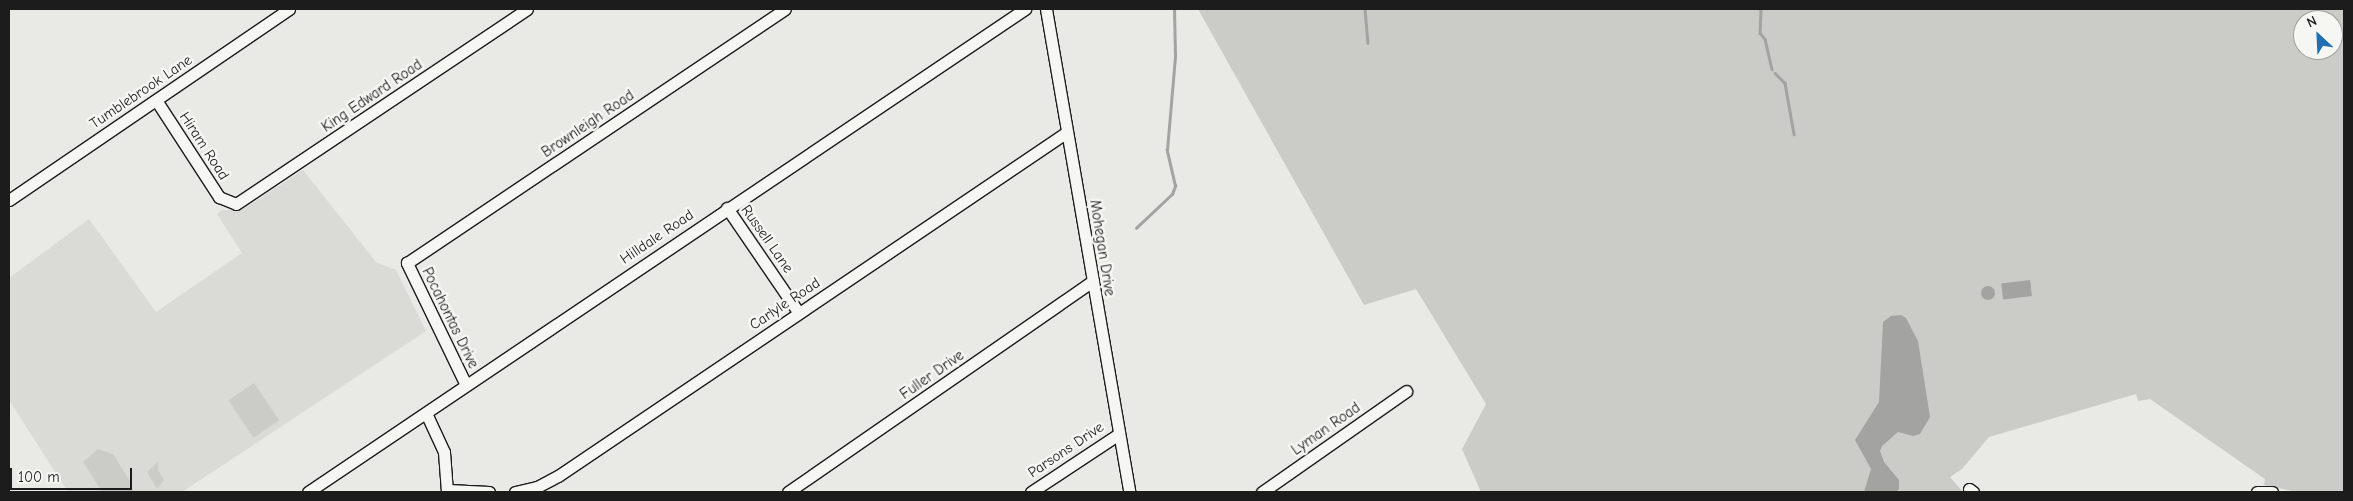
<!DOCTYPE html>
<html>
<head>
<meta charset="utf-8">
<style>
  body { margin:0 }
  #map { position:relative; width:2353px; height:501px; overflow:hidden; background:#e9e9e5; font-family:"Comic Neue",sans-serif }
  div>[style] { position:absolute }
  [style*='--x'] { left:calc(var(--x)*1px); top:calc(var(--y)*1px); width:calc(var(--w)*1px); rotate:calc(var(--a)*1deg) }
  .built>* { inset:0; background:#dadad6 }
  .green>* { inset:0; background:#cbcbc7; transform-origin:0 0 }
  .water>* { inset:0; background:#a3a3a1; transform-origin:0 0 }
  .round { border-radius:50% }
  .stream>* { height:2.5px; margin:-1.25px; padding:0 1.25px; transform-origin:1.25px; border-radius:1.25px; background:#a3a3a1 }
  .roads { filter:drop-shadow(1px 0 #1c1c1c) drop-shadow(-1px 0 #1c1c1c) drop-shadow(0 1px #1c1c1c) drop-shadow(0 -1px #1c1c1c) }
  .minor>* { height:11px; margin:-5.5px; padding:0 5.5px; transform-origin:5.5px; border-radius:5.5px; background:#f6f6f2 }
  span { translate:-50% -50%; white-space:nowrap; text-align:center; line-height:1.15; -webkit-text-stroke:5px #f6f6f2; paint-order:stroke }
  .street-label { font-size:15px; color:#1c1c1c }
  .frame { position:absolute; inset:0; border:10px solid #1c1c1c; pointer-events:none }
  .north { position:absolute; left:2293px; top:10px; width:50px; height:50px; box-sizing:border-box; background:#f6f6f2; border:1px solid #9f9f9c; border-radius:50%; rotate:335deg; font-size:14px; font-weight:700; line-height:20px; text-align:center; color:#1c1c1c }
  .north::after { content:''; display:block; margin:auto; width:18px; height:22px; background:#1f6fb2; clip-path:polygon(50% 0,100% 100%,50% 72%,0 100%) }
  .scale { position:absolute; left:10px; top:468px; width:122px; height:22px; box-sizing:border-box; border:2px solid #1c1c1c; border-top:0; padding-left:6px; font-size:15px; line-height:18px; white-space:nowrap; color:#1c1c1c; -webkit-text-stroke:4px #f6f6f2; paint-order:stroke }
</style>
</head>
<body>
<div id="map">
  <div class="built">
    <i style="clip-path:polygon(303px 170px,376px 262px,396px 270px,426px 331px,182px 492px,68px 492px,9px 400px,9px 278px,89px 219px,156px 312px,242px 253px,217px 214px,222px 210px,242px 210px)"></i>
  </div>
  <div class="green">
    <i style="clip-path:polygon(evenodd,1198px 9px,2344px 9px,2344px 492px,2297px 492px,2264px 485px,2265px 479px,2150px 399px,2138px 401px,2136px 394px,1989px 437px,1962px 469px,1950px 477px,1963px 492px,1481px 492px,1462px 449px,1486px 404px,1416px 289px,1364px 305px,1198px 9px,2303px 20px,2333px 20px,2333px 50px,2303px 50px,2303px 20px)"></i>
    <i style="left:254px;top:383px;width:45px;height:31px;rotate:56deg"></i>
    <i style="clip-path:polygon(98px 449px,113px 454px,131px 483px,133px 492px,102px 492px,83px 462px)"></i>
    <i style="clip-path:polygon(158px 462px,158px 470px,164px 480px,157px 489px,147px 472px)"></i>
  </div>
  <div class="water">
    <i style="left:2030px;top:280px;width:16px;height:29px;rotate:83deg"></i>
    <i class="round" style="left:1981px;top:286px;width:14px;height:14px"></i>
    <i style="clip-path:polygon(1901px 315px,1906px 318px,1918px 341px,1930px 417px,1920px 434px,1913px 436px,1898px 432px,1882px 446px,1880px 451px,1884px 462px,1899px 480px,1899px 489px,1896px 492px,1864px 492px,1871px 469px,1855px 440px,1879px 402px,1883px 322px,1891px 316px)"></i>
  </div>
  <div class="stream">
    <i style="--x:1365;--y:9;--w:34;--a:85"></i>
    <i style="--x:1761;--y:9;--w:24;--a:92"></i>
    <i style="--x:1760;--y:33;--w:8;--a:50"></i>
    <i style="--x:1765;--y:39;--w:31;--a:77"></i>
    <i style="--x:1775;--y:73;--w:14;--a:45"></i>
    <i style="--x:1785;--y:83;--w:52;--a:80"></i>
    <i style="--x:1136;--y:228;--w:50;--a:-43.4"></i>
    <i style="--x:1172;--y:194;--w:9;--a:-69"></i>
    <i style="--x:1175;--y:186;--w:37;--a:-103"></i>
    <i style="--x:1167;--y:150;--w:94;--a:-85.1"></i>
    <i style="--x:1175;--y:56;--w:47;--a:-91.2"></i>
  </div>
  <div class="roads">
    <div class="minor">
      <i style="--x:1046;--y:9;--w:490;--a:80.2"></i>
      <i style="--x:156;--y:100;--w:116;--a:57"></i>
      <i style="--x:219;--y:197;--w:18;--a:22"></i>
      <i style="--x:236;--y:204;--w:350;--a:-33.8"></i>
      <i style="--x:9;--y:200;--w:339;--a:-34.3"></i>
      <i style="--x:727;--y:208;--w:127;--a:55.6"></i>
      <i style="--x:466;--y:385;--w:136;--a:-115.8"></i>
      <i style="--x:407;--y:263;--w:455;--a:-33.9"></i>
      <i style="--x:426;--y:413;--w:43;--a:65.2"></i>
      <i style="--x:444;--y:452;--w:40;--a:85.7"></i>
      <i style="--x:1969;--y:489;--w:5;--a:37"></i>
      <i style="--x:448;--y:490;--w:41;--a:2.8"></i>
      <i style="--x:308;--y:492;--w:865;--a:-33.97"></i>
      <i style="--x:515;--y:492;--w:23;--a:-13"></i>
      <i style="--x:537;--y:487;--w:24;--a:-28"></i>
      <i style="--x:558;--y:476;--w:614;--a:-34.05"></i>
      <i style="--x:788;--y:492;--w:371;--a:-34.7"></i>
      <i style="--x:1031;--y:492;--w:105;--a:-33.4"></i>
      <i style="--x:1262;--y:492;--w:176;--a:-35"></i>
      <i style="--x:2257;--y:492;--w:15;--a:0"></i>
    </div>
  </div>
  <div class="street-label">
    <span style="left:141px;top:92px;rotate:-34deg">Tumblebrook Lane</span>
    <span style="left:372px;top:96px;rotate:-34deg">King Edward Road</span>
    <span style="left:588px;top:124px;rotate:-34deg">Brownleigh Road</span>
    <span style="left:204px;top:146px;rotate:57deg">Hiram Road</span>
    <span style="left:657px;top:237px;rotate:-34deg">Hilldale Road</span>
    <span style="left:767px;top:239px;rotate:55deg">Russell Lane</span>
    <span style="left:1102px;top:248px;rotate:81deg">Mohegan Drive</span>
    <span style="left:785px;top:304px;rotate:-34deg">Carlyle Road</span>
    <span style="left:450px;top:318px;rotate:64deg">Pocahontas Drive</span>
    <span style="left:932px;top:375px;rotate:-35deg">Fuller Drive</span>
    <span style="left:1326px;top:429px;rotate:-35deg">Lyman Road</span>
    <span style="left:1066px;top:450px;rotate:-34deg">Parsons Drive</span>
  </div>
  <div class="frame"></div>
  <div class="north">N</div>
  <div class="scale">100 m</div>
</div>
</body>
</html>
